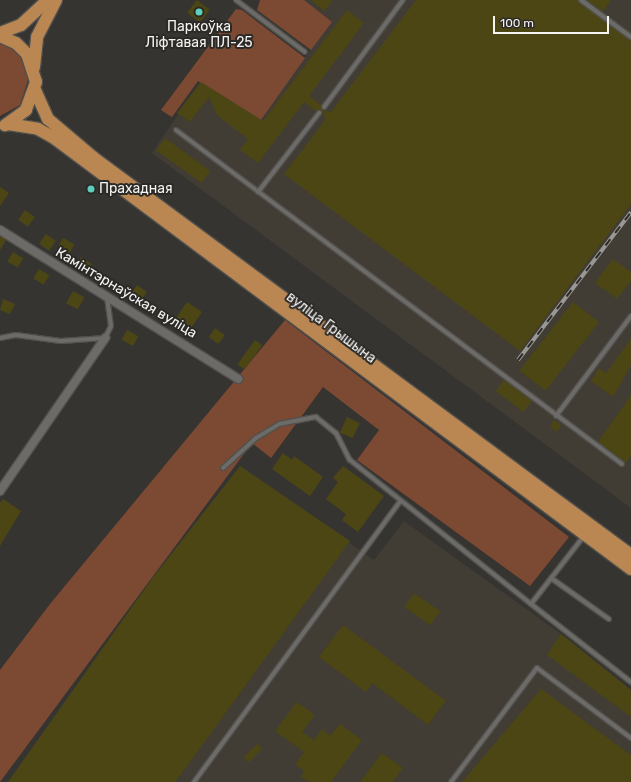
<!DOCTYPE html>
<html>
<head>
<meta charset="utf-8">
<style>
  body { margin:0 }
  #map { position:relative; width:631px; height:782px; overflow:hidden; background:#363431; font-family:Rubik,sans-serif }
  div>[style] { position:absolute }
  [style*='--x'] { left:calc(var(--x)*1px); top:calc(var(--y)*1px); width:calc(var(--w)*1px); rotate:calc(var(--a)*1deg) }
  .built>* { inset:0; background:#413c34 }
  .green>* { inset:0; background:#7c4933 }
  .building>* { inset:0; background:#4c4615; transform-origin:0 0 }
  .roads { filter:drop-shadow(1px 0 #51504d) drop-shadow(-1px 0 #51504d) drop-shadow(0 1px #51504d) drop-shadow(0 -1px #51504d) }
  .lane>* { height:4px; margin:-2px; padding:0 2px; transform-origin:2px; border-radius:2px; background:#6d6b68 }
  .street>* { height:8px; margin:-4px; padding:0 4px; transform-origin:4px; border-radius:4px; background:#6d6b68 }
  .primary>* { height:12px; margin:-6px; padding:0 6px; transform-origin:6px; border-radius:6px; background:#ba8753 }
  .rail>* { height:4px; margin-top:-2px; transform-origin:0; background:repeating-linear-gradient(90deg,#2c2a27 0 8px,#999895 0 16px); box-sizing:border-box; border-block:1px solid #999895 }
  .dots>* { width:11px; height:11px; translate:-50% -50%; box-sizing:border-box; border:2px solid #2c2a27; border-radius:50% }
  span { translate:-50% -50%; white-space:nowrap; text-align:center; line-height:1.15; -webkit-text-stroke:4px #2c2a27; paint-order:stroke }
  .poi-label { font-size:14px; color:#f5f4f2 }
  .left { translate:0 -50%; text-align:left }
  .street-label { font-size:14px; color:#f5f4f2 }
  .scale { position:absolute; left:493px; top:16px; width:116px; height:18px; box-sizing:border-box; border:2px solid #f5f4f2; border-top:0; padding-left:5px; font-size:12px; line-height:14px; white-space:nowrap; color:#f5f4f2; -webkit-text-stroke:3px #2c2a27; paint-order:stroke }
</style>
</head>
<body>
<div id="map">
  <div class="built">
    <i style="clip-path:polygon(295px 0,631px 0,631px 508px,152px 153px,208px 70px,261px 115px,328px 27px)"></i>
    <i style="clip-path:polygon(240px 466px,374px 560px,404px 521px,561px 634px,631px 690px,631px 782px,9px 782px)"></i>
  </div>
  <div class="green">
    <i style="clip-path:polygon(260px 0,304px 0,332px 22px,311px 50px,257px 10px)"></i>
    <i style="clip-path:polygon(236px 9px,242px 10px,305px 58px,258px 124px,198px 81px,172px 117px,170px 116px,161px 110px)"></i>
    <i style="clip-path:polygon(0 40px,22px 55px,28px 80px,20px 105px,0 116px)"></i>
    <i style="clip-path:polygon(285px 320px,569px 537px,530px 586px,357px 460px,379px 430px,323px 387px,271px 458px,252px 443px,0 782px,0 670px,50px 604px)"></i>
  </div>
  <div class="building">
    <i style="left:197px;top:0;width:16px;height:16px;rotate:38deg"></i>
    <i style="clip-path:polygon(311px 0,333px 0,324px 11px)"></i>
    <i style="clip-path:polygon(416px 0,578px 0,631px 40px,631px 204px,520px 351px,284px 174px,326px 119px,321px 110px,316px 111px,304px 102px,258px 163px,240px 150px,248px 139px,217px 115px,209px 97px,190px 122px,177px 113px,201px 82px,263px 121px,347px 10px,364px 23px,309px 96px,321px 105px,322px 110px,331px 112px)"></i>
    <i style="clip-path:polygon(587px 0,611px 0,603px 12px)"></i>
    <i style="left:165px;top:138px;width:56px;height:15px;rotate:36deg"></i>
    <i style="clip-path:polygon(0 187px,9px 193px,0 206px)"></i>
    <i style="left:25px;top:210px;width:12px;height:12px;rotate:35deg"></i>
    <i style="left:46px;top:234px;width:12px;height:12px;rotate:35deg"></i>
    <i style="clip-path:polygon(0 236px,6px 240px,0 250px)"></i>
    <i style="left:63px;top:238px;width:13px;height:11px;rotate:29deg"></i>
    <i style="left:13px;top:252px;width:12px;height:11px;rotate:31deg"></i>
    <i style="left:81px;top:257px;width:13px;height:12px;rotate:32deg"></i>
    <i style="clip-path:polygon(613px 259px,631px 272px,631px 281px,617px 299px,595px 283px)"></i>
    <i style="left:39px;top:269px;width:12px;height:11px;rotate:31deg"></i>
    <i style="left:137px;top:285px;width:12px;height:12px;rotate:35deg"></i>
    <i style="left:73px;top:291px;width:13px;height:14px;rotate:29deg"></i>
    <i style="clip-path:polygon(3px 299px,15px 304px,10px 314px,0 310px)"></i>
    <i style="left:187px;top:302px;width:18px;height:22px;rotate:34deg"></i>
    <i style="left:573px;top:302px;width:33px;height:87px;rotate:38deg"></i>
    <i style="left:215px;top:328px;width:12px;height:11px;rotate:35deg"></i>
    <i style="left:127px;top:330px;width:13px;height:11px;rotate:29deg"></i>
    <i style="clip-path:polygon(631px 339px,631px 365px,613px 397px,591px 381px,599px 368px,606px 373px)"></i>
    <i style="left:255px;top:340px;width:9px;height:30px;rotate:36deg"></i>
    <i style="left:504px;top:380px;width:35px;height:14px;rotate:37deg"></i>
    <i style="clip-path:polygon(631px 395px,631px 456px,625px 464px,598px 442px)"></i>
    <i style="left:347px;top:417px;width:14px;height:17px;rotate:25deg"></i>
    <i style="clip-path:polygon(554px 420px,561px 425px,557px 432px,550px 427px)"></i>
    <i style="clip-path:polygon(283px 453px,292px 460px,294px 456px,323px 477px,310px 496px,272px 469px)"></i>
    <i style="clip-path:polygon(240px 466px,350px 541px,185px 769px,175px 782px,8px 782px,151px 580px)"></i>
    <i style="clip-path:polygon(343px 466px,384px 496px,358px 532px,342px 520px,346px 514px,326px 499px,338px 482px,333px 478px)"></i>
    <i style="clip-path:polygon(3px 499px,21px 511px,0 546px,0 503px)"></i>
    <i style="left:414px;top:593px;width:32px;height:17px;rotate:35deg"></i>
    <i style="clip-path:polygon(343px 625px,446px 701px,428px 725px,372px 683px,366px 692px,319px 657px)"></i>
    <i style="clip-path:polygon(561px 634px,631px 690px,631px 717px,547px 655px)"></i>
    <i style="clip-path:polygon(541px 689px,631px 755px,631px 782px,462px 782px)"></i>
    <i style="clip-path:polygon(297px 702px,315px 715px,302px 732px,314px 740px,322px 729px,330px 736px,340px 724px,362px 740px,331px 782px,309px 782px,301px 777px,304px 771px,295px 764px,304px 752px,275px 731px)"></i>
    <i style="left:257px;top:744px;width:7px;height:19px;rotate:45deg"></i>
    <i style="clip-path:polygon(382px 753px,403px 768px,393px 782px,360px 782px)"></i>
  </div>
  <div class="roads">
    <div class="lane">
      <i style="--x:236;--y:0;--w:86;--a:37"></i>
      <i style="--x:581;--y:0;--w:62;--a:36.5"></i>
      <i style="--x:324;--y:107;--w:133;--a:-53.6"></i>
      <i style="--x:176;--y:130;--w:557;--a:36.83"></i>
      <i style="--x:258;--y:192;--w:100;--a:-52.3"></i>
      <i style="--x:0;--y:338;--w:16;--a:-11"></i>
      <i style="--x:16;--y:335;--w:45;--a:7.6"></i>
      <i style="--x:61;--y:341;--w:44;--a:-3.9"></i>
      <i style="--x:105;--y:338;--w:13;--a:-63"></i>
      <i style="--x:111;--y:326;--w:28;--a:-98"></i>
      <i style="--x:556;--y:416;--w:125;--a:-53.1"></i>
      <i style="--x:223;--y:468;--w:45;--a:-42.3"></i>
      <i style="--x:256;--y:438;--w:27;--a:-31"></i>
      <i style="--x:279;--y:424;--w:38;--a:-11"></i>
      <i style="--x:316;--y:417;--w:26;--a:39"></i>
      <i style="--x:336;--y:433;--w:30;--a:63"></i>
      <i style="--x:350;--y:460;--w:231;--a:38.5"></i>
      <i style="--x:531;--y:604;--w:86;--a:-52.1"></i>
      <i style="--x:551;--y:578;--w:71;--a:35.3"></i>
      <i style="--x:531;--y:604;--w:127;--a:38"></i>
      <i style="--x:194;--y:782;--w:348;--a:-53.7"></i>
      <i style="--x:451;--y:782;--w:143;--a:-53"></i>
      <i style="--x:537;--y:668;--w:117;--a:36.7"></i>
    </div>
    <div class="street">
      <i style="--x:0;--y:230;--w:281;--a:32"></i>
      <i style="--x:0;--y:491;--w:186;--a:-55.5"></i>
    </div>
    <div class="primary">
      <i style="--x:0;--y:33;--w:22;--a:-21"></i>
      <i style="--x:21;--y:25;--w:35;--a:-43"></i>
      <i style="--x:0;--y:36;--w:17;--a:24"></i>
      <i style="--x:16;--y:43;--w:16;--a:45"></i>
      <i style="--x:27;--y:54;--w:29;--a:72"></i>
      <i style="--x:36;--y:82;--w:30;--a:110"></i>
      <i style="--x:26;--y:110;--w:26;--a:144"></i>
      <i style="--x:34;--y:67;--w:30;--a:-84"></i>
      <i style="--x:37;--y:37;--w:42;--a:-62.8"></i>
      <i style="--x:35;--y:90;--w:32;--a:66"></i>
      <i style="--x:48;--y:119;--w:60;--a:40.3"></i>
      <i style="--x:94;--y:158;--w:668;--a:36.48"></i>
      <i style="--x:8;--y:124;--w:30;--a:9"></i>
      <i style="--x:38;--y:129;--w:18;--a:29"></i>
      <i style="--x:54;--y:138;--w:720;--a:36.76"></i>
    </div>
  </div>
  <div class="rail">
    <i style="--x:518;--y:360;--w:186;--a:-52.6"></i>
  </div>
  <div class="dots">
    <i style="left:199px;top:12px;background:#5ccebb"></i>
    <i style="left:91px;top:189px;background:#5ccebb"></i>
  </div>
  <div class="poi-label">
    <span style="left:199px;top:35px">Паркоўка<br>Ліфтавая ПЛ-25</span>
    <span class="left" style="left:99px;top:189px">Прахадная</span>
  </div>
  <div class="street-label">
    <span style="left:126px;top:293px;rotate:31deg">Камінтэрнаўская вуліца</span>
    <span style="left:331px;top:328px;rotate:37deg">вуліца Грышына</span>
  </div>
  <div class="scale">100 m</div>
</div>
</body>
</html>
